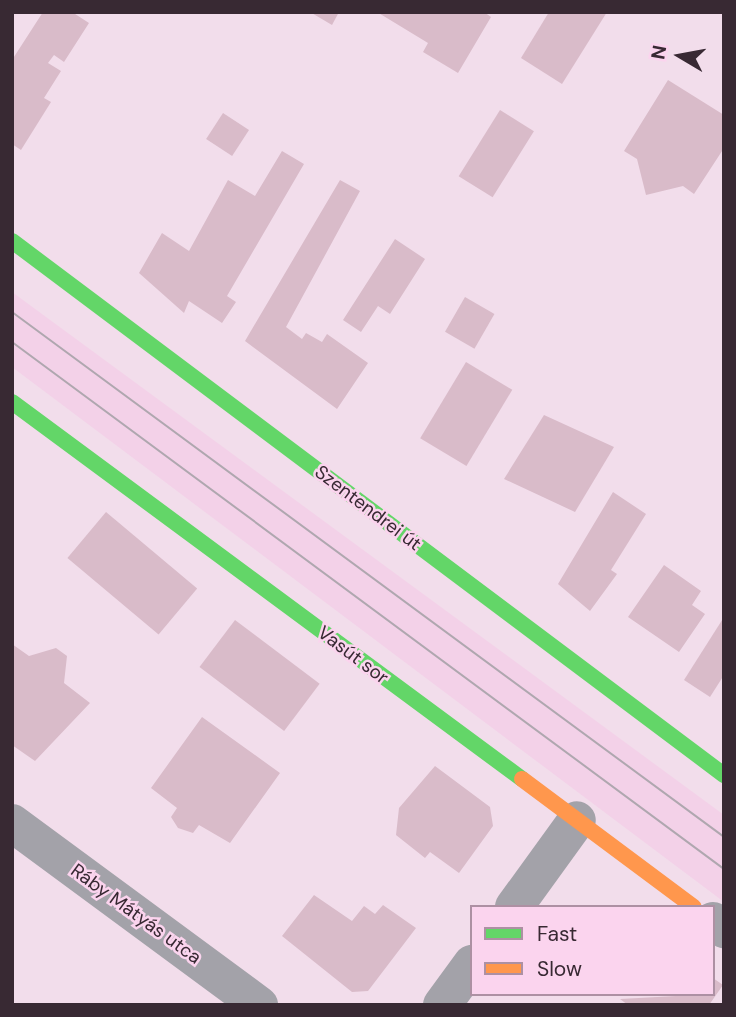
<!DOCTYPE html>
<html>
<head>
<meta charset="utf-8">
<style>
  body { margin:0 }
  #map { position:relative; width:736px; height:1017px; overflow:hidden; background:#f2ddeb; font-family:"DM Sans",sans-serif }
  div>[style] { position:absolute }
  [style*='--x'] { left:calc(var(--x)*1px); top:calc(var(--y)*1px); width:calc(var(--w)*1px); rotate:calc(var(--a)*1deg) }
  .built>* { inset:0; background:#f3d1e8 }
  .building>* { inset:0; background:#d9bbc9; transform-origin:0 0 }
  .street>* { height:38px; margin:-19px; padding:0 19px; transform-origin:19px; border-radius:19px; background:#a3a2a9 }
  .fast>* { height:16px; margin:-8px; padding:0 8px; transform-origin:8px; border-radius:8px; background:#63d668 }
  .slow>* { height:16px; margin:-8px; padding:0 8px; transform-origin:8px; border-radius:8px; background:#ff974d }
  .tram>* { height:2px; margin:-1px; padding:0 1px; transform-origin:1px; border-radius:1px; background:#afa7af }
  span { translate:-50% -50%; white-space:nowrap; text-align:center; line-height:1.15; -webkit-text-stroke:5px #fbd4ee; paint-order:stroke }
  .street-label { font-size:19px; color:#382933 }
  .frame { position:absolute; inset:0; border:14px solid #382933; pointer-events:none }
  .legend { position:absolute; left:470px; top:905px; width:245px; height:91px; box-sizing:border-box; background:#fbd4ee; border:2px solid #ad90a3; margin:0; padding:9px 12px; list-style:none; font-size:21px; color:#382933 }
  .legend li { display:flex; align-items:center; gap:14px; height:35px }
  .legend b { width:35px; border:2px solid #ad90a3 }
  .north { position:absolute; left:645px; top:21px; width:70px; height:70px; -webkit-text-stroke:5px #fbd4ee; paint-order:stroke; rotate:280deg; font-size:19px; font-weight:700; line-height:28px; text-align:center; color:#382933 }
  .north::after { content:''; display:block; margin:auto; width:24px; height:32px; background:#382933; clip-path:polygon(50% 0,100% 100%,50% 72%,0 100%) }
</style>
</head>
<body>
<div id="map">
  <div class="built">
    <i style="clip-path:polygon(12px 292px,724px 815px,724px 902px,12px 367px)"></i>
  </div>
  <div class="building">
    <i style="clip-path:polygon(43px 12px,72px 12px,89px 23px,64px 62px,54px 55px,48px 63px,61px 71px,44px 98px,51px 102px,21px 150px,12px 144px,12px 60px)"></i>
    <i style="clip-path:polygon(310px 12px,339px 12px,332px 25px)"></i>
    <i style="clip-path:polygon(377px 12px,484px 12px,491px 17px,458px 73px,423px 52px,428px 43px)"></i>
    <i style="clip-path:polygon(549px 12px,607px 12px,562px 84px,521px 58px)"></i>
    <i style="clip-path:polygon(668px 80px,724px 115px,724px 148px,694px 194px,683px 186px,646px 195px,637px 159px,624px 151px)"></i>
    <i style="left:500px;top:110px;width:40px;height:78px;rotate:32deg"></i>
    <i style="left:223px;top:113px;width:31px;height:31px;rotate:33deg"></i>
    <i style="clip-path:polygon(282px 151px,304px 164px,227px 296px,236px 302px,222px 323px,189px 301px,184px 313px,139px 273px,162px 233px,189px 251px,228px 180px,255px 196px)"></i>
    <i style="clip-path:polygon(340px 180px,360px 191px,286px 327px,302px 339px,306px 333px,322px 342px,327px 334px,368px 363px,337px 409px,245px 341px)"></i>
    <i style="clip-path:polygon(395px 239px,425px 259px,390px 314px,378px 306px,361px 332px,343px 320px)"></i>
    <i style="left:465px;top:297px;width:34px;height:40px;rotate:30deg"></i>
    <i style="left:466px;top:362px;width:54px;height:89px;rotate:31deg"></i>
    <i style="clip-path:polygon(544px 415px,614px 447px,575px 512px,504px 479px)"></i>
    <i style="clip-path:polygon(613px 492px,646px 514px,611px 570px,617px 574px,590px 611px,558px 584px)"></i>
    <i style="left:106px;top:512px;width:119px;height:60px;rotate:40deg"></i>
    <i style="clip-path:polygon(664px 565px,701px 591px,692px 605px,705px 614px,679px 652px,628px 617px)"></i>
    <i style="clip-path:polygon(724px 617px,724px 675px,710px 697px,684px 680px)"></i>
    <i style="left:235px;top:620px;width:106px;height:59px;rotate:37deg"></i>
    <i style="clip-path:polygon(12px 644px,29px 656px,56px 648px,67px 656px,64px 683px,90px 703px,35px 761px,12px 745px)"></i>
    <i style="clip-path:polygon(202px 717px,280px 773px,230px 843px,199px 825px,193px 833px,178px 828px,171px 817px,177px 808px,151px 788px)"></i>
    <i style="clip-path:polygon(435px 766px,490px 807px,493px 826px,459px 873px,430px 852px,425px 858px,396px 835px,399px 808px)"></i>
    <i style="clip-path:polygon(314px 895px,352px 921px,364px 906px,375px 914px,383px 905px,416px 928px,368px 991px,352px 992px,282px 936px)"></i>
    <i style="clip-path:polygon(713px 978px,723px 985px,709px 1005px,628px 1005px,620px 999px,713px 994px)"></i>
  </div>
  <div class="street">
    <i style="--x:12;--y:823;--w:307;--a:36.4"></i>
    <i style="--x:514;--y:907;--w:107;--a:-54.1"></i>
    <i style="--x:713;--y:921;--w:14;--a:36"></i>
    <i style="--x:442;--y:1005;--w:51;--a:-53.8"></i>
  </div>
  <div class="fast">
    <i style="--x:12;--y:241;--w:890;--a:36.87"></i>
    <i style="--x:12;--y:402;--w:634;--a:36.47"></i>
  </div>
  <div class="slow">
    <i style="--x:522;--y:779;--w:214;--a:36.7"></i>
  </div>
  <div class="tram">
    <i style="--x:12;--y:312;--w:885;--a:36.4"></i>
    <i style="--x:12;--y:342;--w:886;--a:36.51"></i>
  </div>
  <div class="street-label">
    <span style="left:368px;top:508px;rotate:37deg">Szentendrei út</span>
    <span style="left:353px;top:655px;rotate:37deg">Vasút sor</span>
    <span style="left:136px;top:914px;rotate:36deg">Ráby Mátyás utca</span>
  </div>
  <div class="frame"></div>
  <ul class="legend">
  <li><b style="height:9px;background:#63d668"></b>Fast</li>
  <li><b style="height:9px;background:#ff974d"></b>Slow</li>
  </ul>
  <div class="north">N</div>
</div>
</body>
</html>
